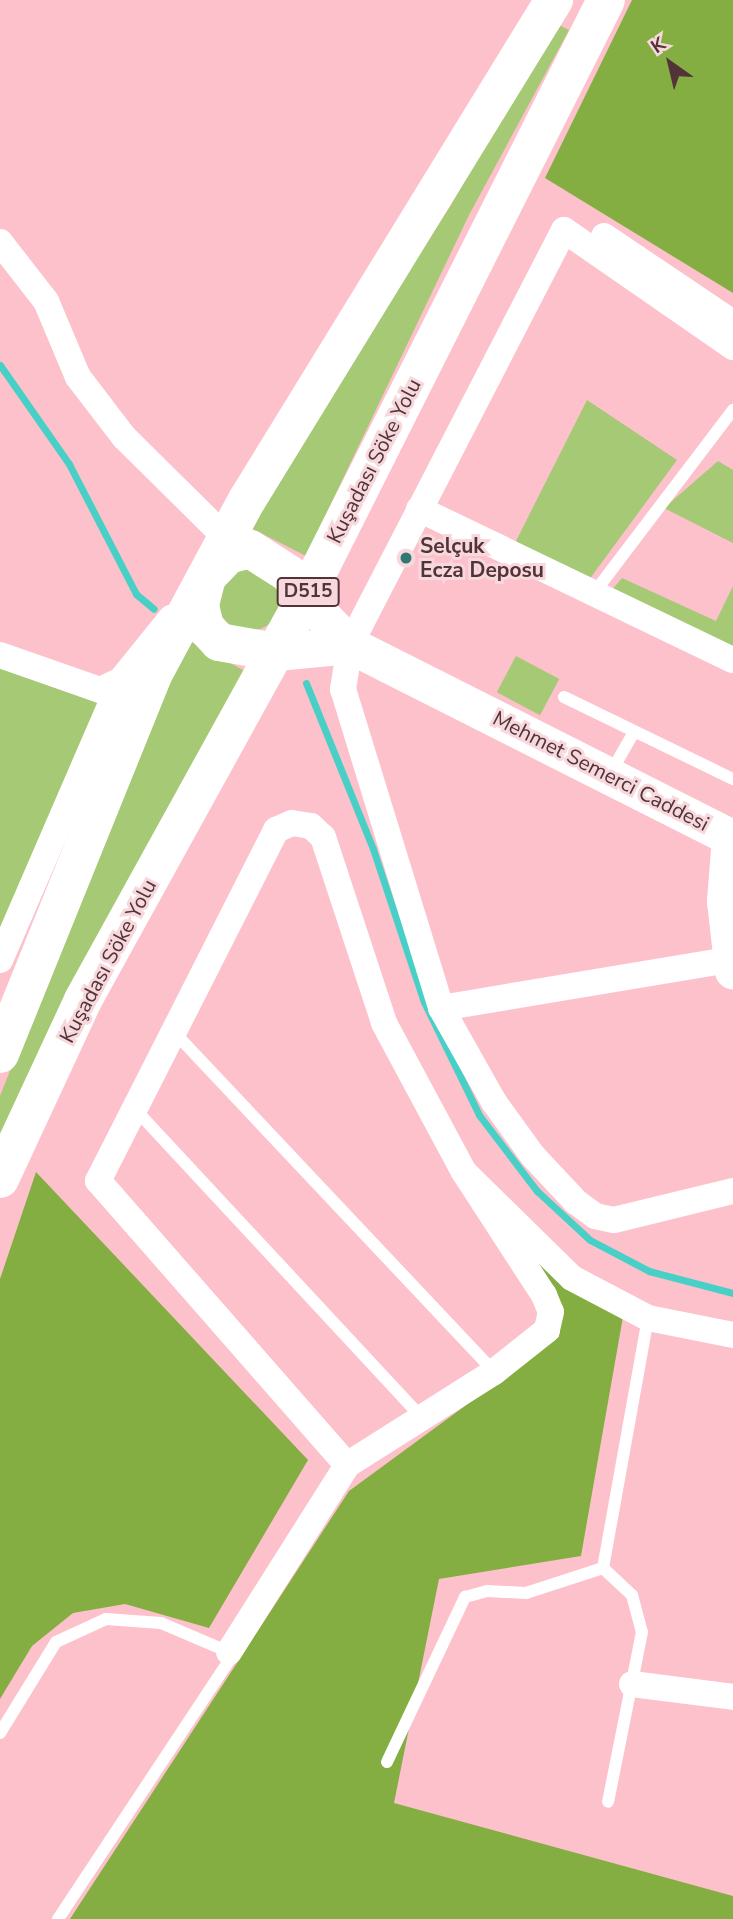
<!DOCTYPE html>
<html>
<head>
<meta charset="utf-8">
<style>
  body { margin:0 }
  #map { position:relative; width:733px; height:1919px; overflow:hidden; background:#fdc1cb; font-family:"Nunito Sans",sans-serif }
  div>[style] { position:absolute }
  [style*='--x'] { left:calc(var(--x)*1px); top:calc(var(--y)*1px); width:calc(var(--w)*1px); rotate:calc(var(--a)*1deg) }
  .green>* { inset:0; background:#a5c974; transform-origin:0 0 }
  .round { border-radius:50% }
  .forest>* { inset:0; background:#84ae41 }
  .stream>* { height:7px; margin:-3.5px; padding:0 3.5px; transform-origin:3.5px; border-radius:3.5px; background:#49d0c6 }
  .lane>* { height:12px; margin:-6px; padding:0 6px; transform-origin:6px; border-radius:6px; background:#fff }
  .street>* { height:26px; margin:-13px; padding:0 13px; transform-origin:13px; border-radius:13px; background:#fff }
  .secondary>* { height:37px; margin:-18.5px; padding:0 18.5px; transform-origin:18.5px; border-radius:18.5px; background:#fff }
  .highway>* { height:38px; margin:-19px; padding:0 19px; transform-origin:19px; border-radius:19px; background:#fff }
  .dots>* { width:19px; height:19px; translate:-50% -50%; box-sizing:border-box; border:4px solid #f7d8dc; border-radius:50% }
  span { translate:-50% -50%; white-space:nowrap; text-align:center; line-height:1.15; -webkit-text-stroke:6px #f7d8dc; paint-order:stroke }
  .shield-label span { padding:2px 5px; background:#f7d8dc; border:2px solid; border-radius:5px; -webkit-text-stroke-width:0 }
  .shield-label { font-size:19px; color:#513338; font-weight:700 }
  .street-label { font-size:21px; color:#513338 }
  .poi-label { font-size:21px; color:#513338; font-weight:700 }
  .left { translate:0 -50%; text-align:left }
  .north { position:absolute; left:635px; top:28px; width:70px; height:70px; -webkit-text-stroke:5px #f7d8dc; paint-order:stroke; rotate:326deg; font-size:19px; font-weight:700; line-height:28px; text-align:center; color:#513338 }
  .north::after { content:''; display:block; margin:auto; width:24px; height:32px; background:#513338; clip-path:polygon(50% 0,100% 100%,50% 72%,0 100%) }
</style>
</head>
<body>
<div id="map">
  <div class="green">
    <i style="clip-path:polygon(555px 23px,569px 30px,469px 215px,306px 556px,245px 525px,451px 205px)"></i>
    <i style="clip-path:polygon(587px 400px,677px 460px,583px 588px,510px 553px)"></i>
    <i style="clip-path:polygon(718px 461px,733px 470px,733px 543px,664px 508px)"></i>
    <i class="round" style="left:217px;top:567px;width:64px;height:64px"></i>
    <i style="clip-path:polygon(622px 578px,716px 621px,733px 586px,733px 660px,605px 598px)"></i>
    <i style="clip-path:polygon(189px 641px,247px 672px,0 1137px,0 1096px,165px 683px)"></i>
    <i style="left:516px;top:656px;width:49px;height:41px;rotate:28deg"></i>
    <i style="clip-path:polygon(0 668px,103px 705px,0 943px)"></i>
  </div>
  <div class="forest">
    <i style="clip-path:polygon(632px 0,733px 0,733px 293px,545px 178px)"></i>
    <i style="clip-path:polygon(36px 1172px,308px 1460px,209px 1628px,125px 1604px,73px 1613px,32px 1646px,0 1699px,0 1279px)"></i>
    <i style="clip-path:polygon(518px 1234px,624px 1311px,581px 1556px,439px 1579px,394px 1803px,733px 1896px,733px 1919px,70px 1919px,349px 1491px,559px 1337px,561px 1311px)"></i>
  </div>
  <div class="stream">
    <i style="--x:0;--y:365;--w:121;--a:55.1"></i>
    <i style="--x:69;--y:464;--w:146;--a:62.7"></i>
    <i style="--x:136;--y:594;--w:23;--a:40"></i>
    <i style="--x:306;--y:683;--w:179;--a:68"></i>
    <i style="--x:373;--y:849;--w:161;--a:71.6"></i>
    <i style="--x:424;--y:1002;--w:126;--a:64"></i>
    <i style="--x:479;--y:1115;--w:96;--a:52.7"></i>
    <i style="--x:537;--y:1191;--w:72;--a:42.8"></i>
    <i style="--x:590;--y:1240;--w:67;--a:27.7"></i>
    <i style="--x:649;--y:1271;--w:87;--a:14.7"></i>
  </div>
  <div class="lane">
    <i style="--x:594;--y:593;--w:230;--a:-52.8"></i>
    <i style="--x:564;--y:697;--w:188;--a:25.9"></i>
    <i style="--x:610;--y:774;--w:48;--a:-60.3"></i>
    <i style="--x:174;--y:1032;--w:467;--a:46.7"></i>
    <i style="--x:135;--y:1109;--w:422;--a:47.1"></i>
    <i style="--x:603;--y:1568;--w:254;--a:-79.8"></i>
    <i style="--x:603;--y:1568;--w:40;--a:43"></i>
    <i style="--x:632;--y:1595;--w:38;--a:75"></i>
    <i style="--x:642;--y:1632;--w:173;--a:101.3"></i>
    <i style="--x:0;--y:1733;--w:107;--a:-58.4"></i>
    <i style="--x:56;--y:1642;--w:55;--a:-24.7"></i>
    <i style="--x:106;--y:1619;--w:55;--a:4.2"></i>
    <i style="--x:161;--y:1623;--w:74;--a:23.1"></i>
    <i style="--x:387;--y:1762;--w:183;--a:-64.7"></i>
    <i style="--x:465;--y:1597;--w:23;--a:-15"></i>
    <i style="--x:487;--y:1591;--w:39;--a:3"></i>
    <i style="--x:526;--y:1593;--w:81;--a:-18"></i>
    <i style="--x:58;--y:1919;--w:320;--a:-56.5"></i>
  </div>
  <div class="street">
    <i style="--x:564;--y:230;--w:467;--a:117.3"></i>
    <i style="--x:350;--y:645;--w:45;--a:99"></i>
    <i style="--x:343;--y:689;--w:334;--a:72.9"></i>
    <i style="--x:441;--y:1008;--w:108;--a:60.6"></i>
    <i style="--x:494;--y:1102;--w:67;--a:54.2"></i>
    <i style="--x:533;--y:1156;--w:63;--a:46.9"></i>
    <i style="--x:576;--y:1202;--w:24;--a:36"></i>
    <i style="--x:595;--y:1216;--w:19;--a:12"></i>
    <i style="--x:614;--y:1220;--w:122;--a:-13.7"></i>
    <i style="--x:564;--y:230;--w:206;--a:34.7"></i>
    <i style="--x:604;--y:236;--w:156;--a:34"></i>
    <i style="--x:0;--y:242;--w:75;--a:52.1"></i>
    <i style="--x:46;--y:301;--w:82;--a:67.2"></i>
    <i style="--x:78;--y:377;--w:76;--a:52.5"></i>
    <i style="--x:124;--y:437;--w:145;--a:44.7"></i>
    <i style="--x:419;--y:509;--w:348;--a:25.7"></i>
    <i style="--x:0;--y:655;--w:106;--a:19.3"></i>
    <i style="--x:100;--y:690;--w:23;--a:-25"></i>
    <i style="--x:121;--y:680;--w:80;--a:-51.1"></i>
    <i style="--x:0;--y:960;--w:305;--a:-66.6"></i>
    <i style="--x:441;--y:1008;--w:292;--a:-9.5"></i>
    <i style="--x:464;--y:1172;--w:147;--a:57"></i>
    <i style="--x:544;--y:1295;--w:18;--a:68"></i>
    <i style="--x:551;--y:1312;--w:18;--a:103"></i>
    <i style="--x:547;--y:1330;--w:68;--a:141.6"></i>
    <i style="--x:494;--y:1372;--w:174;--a:147.7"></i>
    <i style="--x:347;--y:1465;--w:378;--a:-131.2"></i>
    <i style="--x:98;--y:1181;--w:394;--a:-63.1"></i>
    <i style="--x:276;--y:830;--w:17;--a:-24"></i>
    <i style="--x:292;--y:823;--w:19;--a:9"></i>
    <i style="--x:311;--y:826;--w:16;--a:43"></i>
    <i style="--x:323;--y:837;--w:196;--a:71.8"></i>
    <i style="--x:384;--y:1023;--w:169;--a:61.8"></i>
    <i style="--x:464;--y:1172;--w:151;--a:44.5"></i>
    <i style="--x:572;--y:1278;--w:86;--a:27.8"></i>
    <i style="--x:648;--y:1318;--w:87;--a:11.3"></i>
    <i style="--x:229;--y:1652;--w:221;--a:-57.7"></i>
    <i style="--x:632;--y:1684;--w:102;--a:7.3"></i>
  </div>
  <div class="secondary">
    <i style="--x:305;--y:598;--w:65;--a:46.2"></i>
    <i style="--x:350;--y:645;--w:426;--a:26.8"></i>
    <i style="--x:730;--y:837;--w:64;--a:94.5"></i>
    <i style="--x:725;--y:901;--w:70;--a:83.5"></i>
    <i style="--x:276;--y:652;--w:74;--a:-5.4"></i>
  </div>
  <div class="highway">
    <i style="--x:276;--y:652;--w:58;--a:-170"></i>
    <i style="--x:219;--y:642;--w:21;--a:-133"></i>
    <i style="--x:205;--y:627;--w:23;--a:-103"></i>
    <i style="--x:200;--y:605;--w:29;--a:-76"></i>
    <i style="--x:207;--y:577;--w:30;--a:-46"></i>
    <i style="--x:228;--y:555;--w:23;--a:-15"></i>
    <i style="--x:250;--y:549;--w:46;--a:32.7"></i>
    <i style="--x:289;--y:574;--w:29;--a:56"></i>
    <i style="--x:0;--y:1054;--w:409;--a:-68"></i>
    <i style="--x:153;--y:675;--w:199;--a:-61.8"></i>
    <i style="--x:247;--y:500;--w:587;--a:-58.45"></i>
    <i style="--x:0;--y:1179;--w:197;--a:-65.1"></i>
    <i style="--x:83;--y:1000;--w:459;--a:-61.1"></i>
    <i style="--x:305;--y:598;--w:669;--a:-63.28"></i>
  </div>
  <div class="dots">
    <i style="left:406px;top:558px;background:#307872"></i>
  </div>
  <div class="shield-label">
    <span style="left:308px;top:592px">D515</span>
  </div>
  <div class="street-label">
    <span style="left:374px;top:461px;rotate:-63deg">Kuşadası Söke Yolu</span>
    <span style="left:601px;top:771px;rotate:27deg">Mehmet Semerci Caddesi</span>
    <span style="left:108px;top:961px;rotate:-62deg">Kuşadası Söke Yolu</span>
  </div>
  <div class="poi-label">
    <span class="left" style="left:420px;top:558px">Selçuk<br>Ecza Deposu</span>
  </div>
  <div class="north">K</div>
</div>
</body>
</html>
